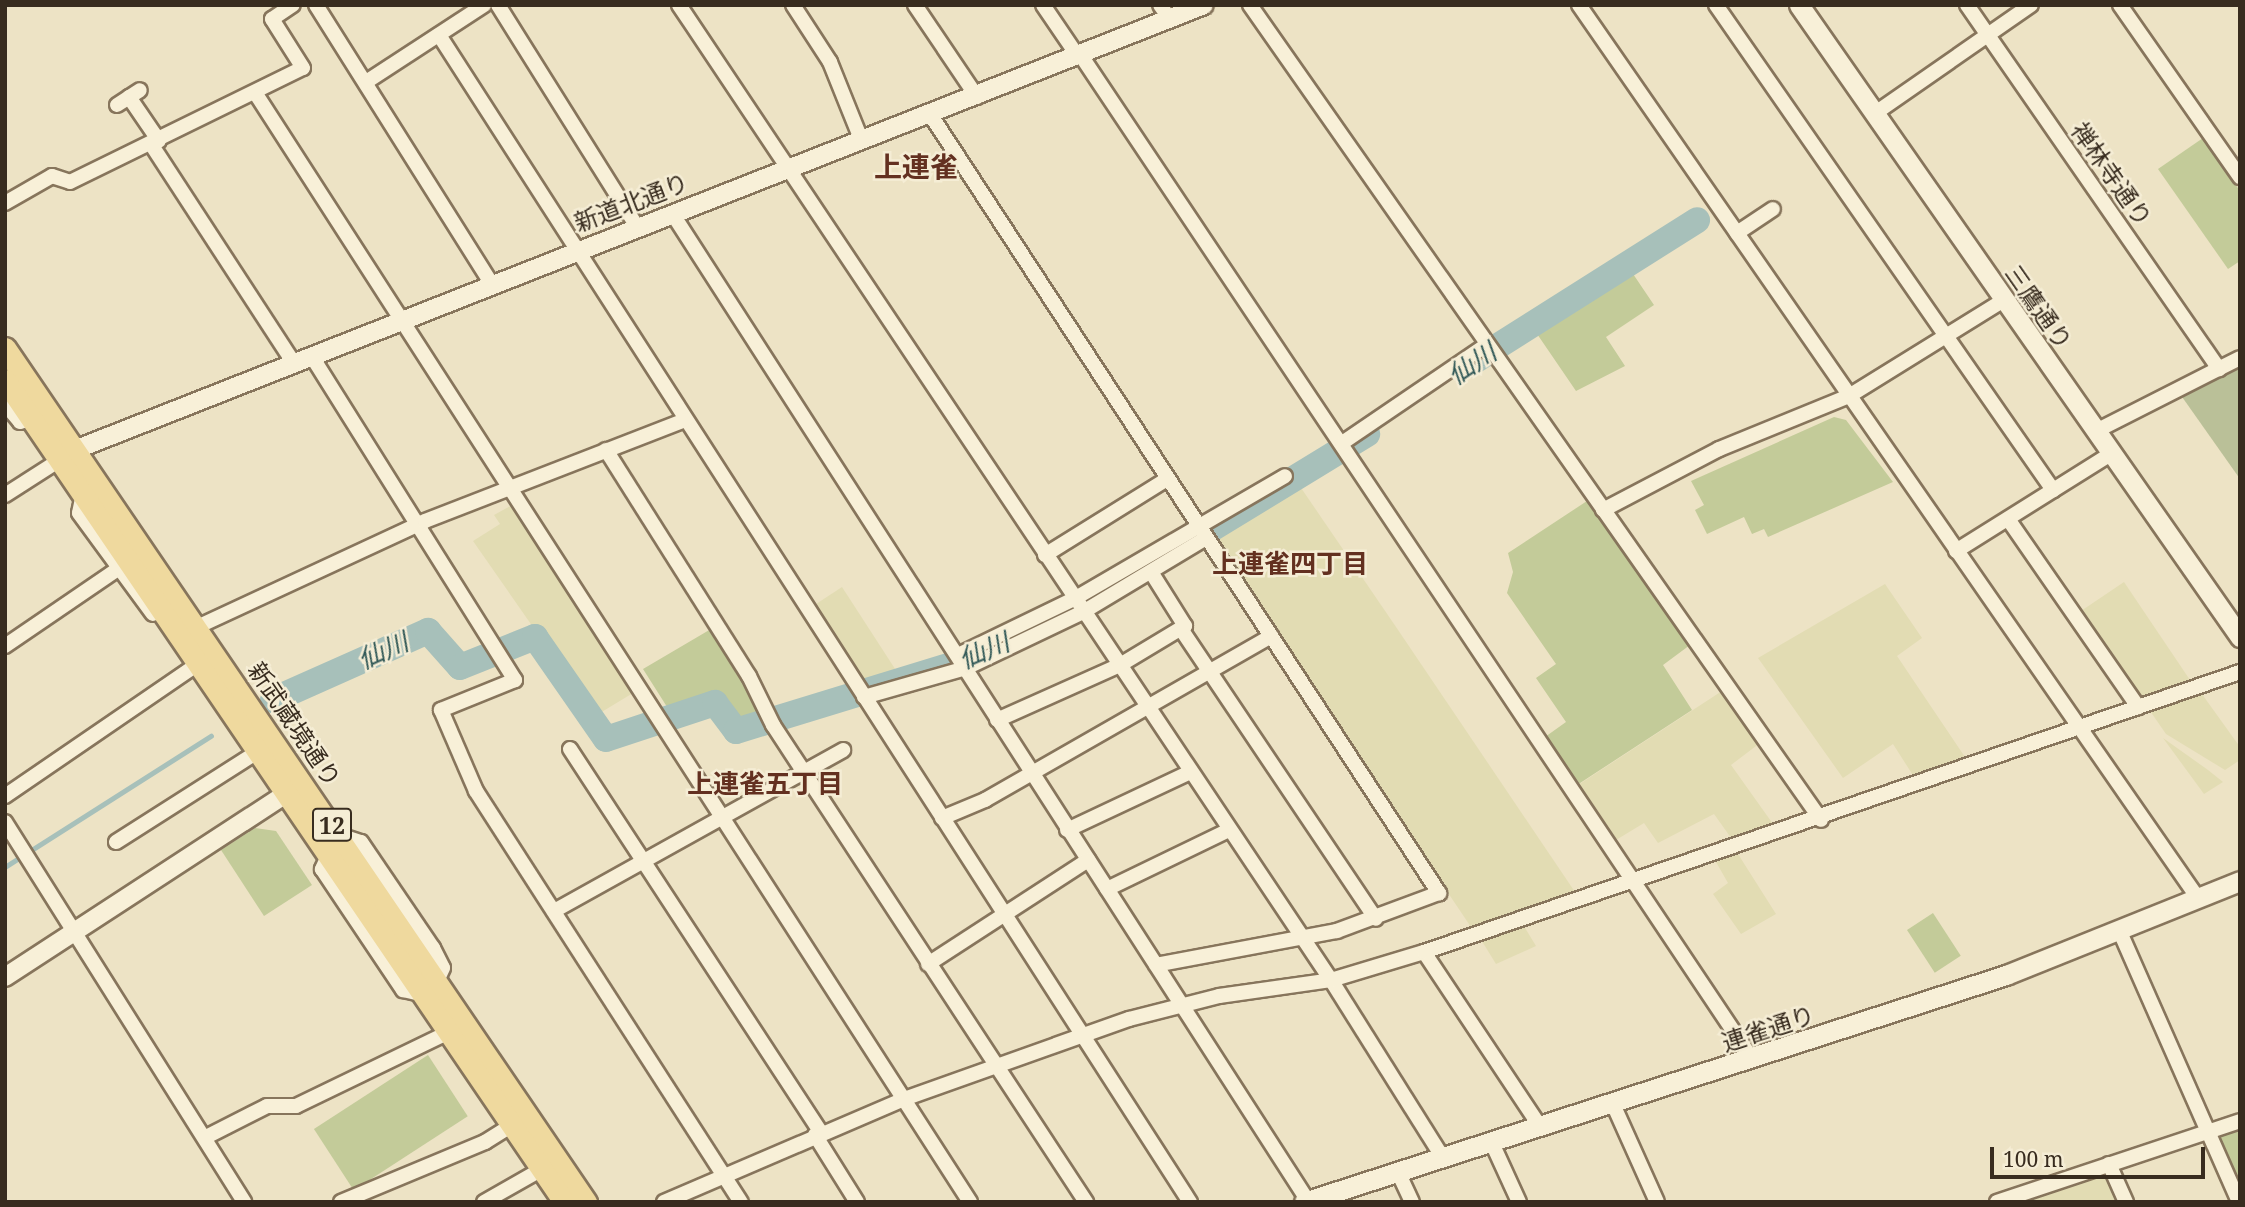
<!DOCTYPE html>
<html>
<head>
<meta charset="utf-8">
<style>
  body { margin:0 }
  #map { position:relative; width:2245px; height:1207px; overflow:hidden; background:#ede3c5; font-family:"Noto Serif","Noto Sans JP",serif }
  div>[style] { position:absolute }
  [style*='--x'] { left:calc(var(--x)*1px); top:calc(var(--y)*1px); width:calc(var(--w)*1px); rotate:calc(var(--a)*1deg) }
  .farmland>* { inset:0; background:#e2dcb3 }
  .green>* { inset:0; background:#c3cb99; transform-origin:0 0 }
  .cemetery>* { inset:0; background:#bac098 }
  .stream>* { height:4.5px; margin:-2.25px; padding:0 2.25px; transform-origin:2.25px; border-radius:2.25px; background:#a7c0ba }
  .river>* { height:26px; margin:-13px; padding:0 13px; transform-origin:13px; border-radius:13px; background:#a7c0ba }
  .roads { filter:drop-shadow(2px 0 #87755c) drop-shadow(-2px 0 #87755c) drop-shadow(0 2px #87755c) drop-shadow(0 -2px #87755c) }
  .minor>* { height:14px; margin:-7px; padding:0 7px; transform-origin:7px; border-radius:7px; background:#f8f0d8 }
  .tertiary>* { height:18px; margin:-9px; padding:0 9px; transform-origin:9px; border-radius:9px; background:#f8f0d8 }
  .secondary>* { height:19px; margin:-9.5px; padding:0 9.5px; transform-origin:9.5px; border-radius:9.5px; background:#f8f0d8 }
  .primary>* { height:21px; margin:-10.5px; padding:0 10.5px; transform-origin:10.5px; border-radius:10.5px; background:#efd99e }
  span { translate:-50% -50%; white-space:nowrap; text-align:center; line-height:1.15; -webkit-text-stroke:5px #f5edd5; paint-order:stroke }
  .shield-label span { padding:2px 5px; background:#f5edd5; border:2px solid; border-radius:5px; -webkit-text-stroke-width:0 }
  .shield-label { font-size:23px; color:#382c1f; font-weight:700 }
  .street-label { font-size:24px; color:#382c1f }
  .water-label { font-size:26px; color:#2f5756; font-style:italic }
  .neighbourhood-label { font-size:26px; color:#633020; font-weight:700 }
  .quarter-label { font-size:28px; color:#633020; font-weight:700 }
  .frame { position:absolute; inset:0; border:7px solid #382c1f; pointer-events:none }
  .scale { position:absolute; left:1990px; top:1147px; width:215px; height:32px; box-sizing:border-box; border:4px solid #382c1f; border-top:0; padding-left:9px; font-size:21px; line-height:24px; white-space:nowrap; color:#382c1f; -webkit-text-stroke:5px #f5edd5; paint-order:stroke }
</style>
</head>
<body>
<div id="map">
  <div class="farmland">
    <i style="clip-path:polygon(1297px 482px,1394px 624px,1575px 892px,1473px 930px,1209px 537px)"></i>
    <i style="clip-path:polygon(514px 504px,638px 690px,595px 716px,473px 541px,500px 524px,494px 515px)"></i>
    <i style="clip-path:polygon(2124px 582px,2192px 683px,2139px 700px,2078px 613px)"></i>
    <i style="clip-path:polygon(1885px 584px,1922px 638px,1897px 656px,1969px 763px,1916px 780px,1893px 744px,1843px 778px,1758px 658px)"></i>
    <i style="clip-path:polygon(842px 587px,899px 675px,860px 683px,810px 608px)"></i>
    <i style="clip-path:polygon(2199px 690px,2240px 747px,2240px 760px,2225px 770px,2166px 734px,2148px 708px)"></i>
    <i style="clip-path:polygon(1722px 691px,1760px 743px,1731px 765px,1778px 831px,1734px 842px,1714px 814px,1658px 843px,1644px 823px,1616px 840px,1578px 785px)"></i>
    <i style="clip-path:polygon(2163px 738px,2208px 770px,2223px 782px,2204px 794px)"></i>
    <i style="clip-path:polygon(1738px 854px,1776px 914px,1741px 934px,1713px 894px,1728px 883px,1716px 862px)"></i>
    <i style="clip-path:polygon(1522px 923px,1536px 946px,1496px 964px,1480px 938px)"></i>
    <i style="clip-path:polygon(2107px 1170px,2121px 1202px,2011px 1202px)"></i>
  </div>
  <div class="green">
    <i style="clip-path:polygon(2203px 138px,2240px 191px,2240px 261px,2228px 269px,2158px 169px)"></i>
    <i style="clip-path:polygon(1627px 265px,1654px 305px,1606px 337px,1625px 366px,1576px 391px,1533px 328px)"></i>
    <i style="clip-path:polygon(1834px 417px,1846px 420px,1893px 482px,1768px 537px,1764px 529px,1752px 534px,1744px 517px,1707px 534px,1695px 510px,1704px 505px,1691px 481px)"></i>
    <i style="clip-path:polygon(1587px 501px,1690px 645px,1663px 665px,1692px 710px,1577px 785px,1545px 737px,1566px 722px,1536px 678px,1556px 664px,1507px 593px,1513px 572px,1508px 553px)"></i>
    <i style="clip-path:polygon(711px 629px,760px 713px,732px 722px,714px 696px,669px 710px,643px 669px)"></i>
    <i style="clip-path:polygon(255px 828px,276px 831px,312px 885px,264px 916px,221px 850px)"></i>
    <i style="left:1933px;top:913px;width:51px;height:31px;rotate:57deg"></i>
    <i style="left:428px;top:1055px;width:73px;height:136px;rotate:57deg"></i>
    <i style="clip-path:polygon(2240px 1129px,2240px 1184px,2218px 1137px)"></i>
  </div>
  <div class="cemetery">
    <i style="clip-path:polygon(2240px 366px,2240px 479px,2180px 394px)"></i>
  </div>
  <div class="stream">
    <i style="--x:5;--y:867;--w:244;--a:-32.5"></i>
  </div>
  <div class="river">
    <i style="--x:1468;--y:365;--w:271;--a:-32.3"></i>
    <i style="--x:1182;--y:547;--w:217;--a:-31.4"></i>
    <i style="--x:273;--y:700;--w:170;--a:-24"></i>
    <i style="--x:428;--y:631;--w:48;--a:48.4"></i>
    <i style="--x:460;--y:667;--w:81;--a:-21.8"></i>
    <i style="--x:535;--y:637;--w:124;--a:55.2"></i>
    <i style="--x:606;--y:739;--w:115;--a:-18.3"></i>
    <i style="--x:715;--y:703;--w:35;--a:53"></i>
    <i style="--x:736;--y:731;--w:223;--a:-17"></i>
  </div>
  <div class="roads">
    <div class="minor">
      <i style="--x:316;--y:5;--w:328;--a:57.8"></i>
      <i style="--x:498;--y:5;--w:262;--a:57.9"></i>
      <i style="--x:679;--y:5;--w:1173;--a:56.23"></i>
      <i style="--x:1331;--y:980;--w:210;--a:57.8"></i>
      <i style="--x:793;--y:5;--w:68;--a:57"></i>
      <i style="--x:830;--y:62;--w:83;--a:68.1"></i>
      <i style="--x:915;--y:5;--w:111;--a:56"></i>
      <i style="--x:1043;--y:5;--w:60;--a:55.8"></i>
      <i style="--x:1160;--y:5;--w:16;--a:55"></i>
      <i style="--x:1250;--y:5;--w:995;--a:54.98"></i>
      <i style="--x:1579;--y:5;--w:1085;--a:55.28"></i>
      <i style="--x:1716;--y:5;--w:591;--a:55.21"></i>
      <i style="--x:1967;--y:5;--w:443;--a:55.3"></i>
      <i style="--x:2120;--y:5;--w:210;--a:55.1"></i>
      <i style="--x:439;--y:35;--w:1388;--a:57.24"></i>
      <i style="--x:1080;--y:54;--w:1209;--a:56.23"></i>
      <i style="--x:366;--y:82;--w:141;--a:-33.1"></i>
      <i style="--x:256;--y:94;--w:1318;--a:57.2"></i>
      <i style="--x:129;--y:97;--w:53;--a:55.7"></i>
      <i style="--x:117;--y:105;--w:27;--a:-33"></i>
      <i style="--x:930;--y:114;--w:931;--a:56.84"></i>
      <i style="--x:1439;--y:893;--w:109;--a:159.6"></i>
      <i style="--x:1337;--y:931;--w:184;--a:169.4"></i>
      <i style="--x:1874;--y:114;--w:191;--a:-34.8"></i>
      <i style="--x:151;--y:144;--w:260;--a:56.9"></i>
      <i style="--x:5;--y:203;--w:54;--a:-29.9"></i>
      <i style="--x:52;--y:176;--w:19;--a:18"></i>
      <i style="--x:70;--y:182;--w:259;--a:-26.1"></i>
      <i style="--x:303;--y:68;--w:58;--a:-122.3"></i>
      <i style="--x:272;--y:19;--w:25;--a:-34"></i>
      <i style="--x:672;--y:213;--w:1175;--a:57.23"></i>
      <i style="--x:1737;--y:233;--w:43;--a:-33.7"></i>
      <i style="--x:311;--y:355;--w:384;--a:57.9"></i>
      <i style="--x:515;--y:680;--w:80;--a:157.9"></i>
      <i style="--x:441;--y:710;--w:88;--a:66.6"></i>
      <i style="--x:476;--y:791;--w:489;--a:57.2"></i>
      <i style="--x:5;--y:404;--w:23;--a:50"></i>
      <i style="--x:20;--y:422;--w:13;--a:-18"></i>
      <i style="--x:2096;--y:431;--w:161;--a:-26.9"></i>
      <i style="--x:1342;--y:443;--w:171;--a:-34.2"></i>
      <i style="--x:606;--y:450;--w:267;--a:57.7"></i>
      <i style="--x:749;--y:676;--w:55;--a:63.9"></i>
      <i style="--x:773;--y:725;--w:571;--a:56.73"></i>
      <i style="--x:83;--y:494;--w:19;--a:102"></i>
      <i style="--x:79;--y:513;--w:125;--a:53.8"></i>
      <i style="--x:5;--y:495;--w:72;--a:-32.6"></i>
      <i style="--x:1603;--y:510;--w:131;--a:-27.7"></i>
      <i style="--x:1719;--y:449;--w:140;--a:-22.2"></i>
      <i style="--x:1849;--y:396;--w:182;--a:-31.8"></i>
      <i style="--x:2008;--y:519;--w:229;--a:55.3"></i>
      <i style="--x:1956;--y:551;--w:184;--a:-32.1"></i>
      <i style="--x:1045;--y:555;--w:144;--a:-31.9"></i>
      <i style="--x:197;--y:627;--w:251;--a:-24.9"></i>
      <i style="--x:425;--y:521;--w:279;--a:-21.2"></i>
      <i style="--x:1181;--y:629;--w:349;--a:56.1"></i>
      <i style="--x:5;--y:646;--w:137;--a:-34.3"></i>
      <i style="--x:958;--y:655;--w:129;--a:-25.8"></i>
      <i style="--x:1074;--y:599;--w:244;--a:-30.2"></i>
      <i style="--x:864;--y:697;--w:106;--a:-15.9"></i>
      <i style="--x:966;--y:668;--w:130;--a:-25.6"></i>
      <i style="--x:1083;--y:612;--w:144;--a:-31"></i>
      <i style="--x:997;--y:720;--w:135;--a:-24.1"></i>
      <i style="--x:1120;--y:665;--w:76;--a:-31"></i>
      <i style="--x:1185;--y:626;--w:64;--a:-122.2"></i>
      <i style="--x:570;--y:749;--w:459;--a:56.8"></i>
      <i style="--x:5;--y:796;--w:235;--a:-34.4"></i>
      <i style="--x:942;--y:818;--w:47;--a:-22.7"></i>
      <i style="--x:985;--y:800;--w:330;--a:-29.8"></i>
      <i style="--x:5;--y:822;--w:449;--a:57.8"></i>
      <i style="--x:1067;--y:830;--w:136;--a:-25.2"></i>
      <i style="--x:339;--y:835;--w:23;--a:18"></i>
      <i style="--x:361;--y:842;--w:128;--a:55.8"></i>
      <i style="--x:433;--y:948;--w:22;--a:63"></i>
      <i style="--x:443;--y:968;--w:14;--a:115"></i>
      <i style="--x:116;--y:842;--w:169;--a:-32.5"></i>
      <i style="--x:329;--y:854;--w:17;--a:115"></i>
      <i style="--x:322;--y:869;--w:146;--a:56.2"></i>
      <i style="--x:403;--y:990;--w:22;--a:13"></i>
      <i style="--x:1107;--y:889;--w:136;--a:-25.8"></i>
      <i style="--x:554;--y:911;--w:331;--a:-29.1"></i>
      <i style="--x:2120;--y:932;--w:295;--a:66.2"></i>
      <i style="--x:1424;--y:952;--w:211;--a:56.4"></i>
      <i style="--x:928;--y:964;--w:191;--a:-33"></i>
      <i style="--x:1613;--y:1104;--w:107;--a:65.8"></i>
      <i style="--x:815;--y:1135;--w:79;--a:57.9"></i>
      <i style="--x:206;--y:1137;--w:68;--a:-26.9"></i>
      <i style="--x:267;--y:1106;--w:29;--a:0"></i>
      <i style="--x:296;--y:1106;--w:170;--a:-25.8"></i>
      <i style="--x:1492;--y:1143;--w:65;--a:65.4"></i>
      <i style="--x:2109;--y:1164;--w:42;--a:65.9"></i>
      <i style="--x:1398;--y:1172;--w:33;--a:65"></i>
      <i style="--x:341;--y:1202;--w:156;--a:-22.6"></i>
      <i style="--x:485;--y:1142;--w:32;--a:-32"></i>
      <i style="--x:484;--y:1202;--w:67;--a:-29.6"></i>
      <i style="--x:664;--y:1202;--w:261;--a:-23.2"></i>
      <i style="--x:904;--y:1099;--w:239;--a:-19.6"></i>
      <i style="--x:1129;--y:1019;--w:93;--a:-14.3"></i>
      <i style="--x:1219;--y:996;--w:113;--a:-8.1"></i>
      <i style="--x:1331;--y:980;--w:97;--a:-16.8"></i>
      <i style="--x:1424;--y:952;--w:863;--a:-18.94"></i>
      <i style="--x:1997;--y:1202;--w:256;--a:-18.4"></i>
    </div>
    <div class="tertiary">
      <i style="--x:77;--y:449;--w:1211;--a:-21.5"></i>
      <i style="--x:5;--y:977;--w:346;--a:-33.1"></i>
    </div>
    <div class="secondary">
      <i style="--x:1799;--y:5;--w:771;--a:55.09"></i>
      <i style="--x:1304;--y:1202;--w:738;--a:-17.92"></i>
      <i style="--x:2006;--y:975;--w:252;--a:-21.9"></i>
    </div>
    <div class="primary">
      <i style="--x:5;--y:348;--w:1033;--a:55.77"></i>
      <i style="--x:5;--y:380;--w:994;--a:55.78"></i>
    </div>
  </div>
  <div class="shield-label">
    <span style="left:332px;top:825px">12</span>
  </div>
  <div class="street-label">
    <span style="left:2112px;top:174px;rotate:55deg">禅林寺通り</span>
    <span style="left:631px;top:202px;rotate:-21deg">新道北通り</span>
    <span style="left:2039px;top:307px;rotate:55deg">三鷹通り</span>
    <span style="left:295px;top:724px;rotate:56deg">新武蔵境通り</span>
    <span style="left:1768px;top:1028px;rotate:-18deg">連雀通り</span>
  </div>
  <div class="water-label">
    <span style="left:1472px;top:364px;rotate:-34deg">仙川</span>
    <span style="left:383px;top:651px;rotate:-24deg">仙川</span>
    <span style="left:984px;top:651px;rotate:-23deg">仙川</span>
  </div>
  <div class="neighbourhood-label">
    <span style="left:1290px;top:564px">上連雀四丁目</span>
    <span style="left:765px;top:784px">上連雀五丁目</span>
  </div>
  <div class="quarter-label">
    <span style="left:916px;top:166px">上連雀</span>
  </div>
  <div class="frame"></div>
  <div class="scale">100 m</div>
</div>
</body>
</html>
